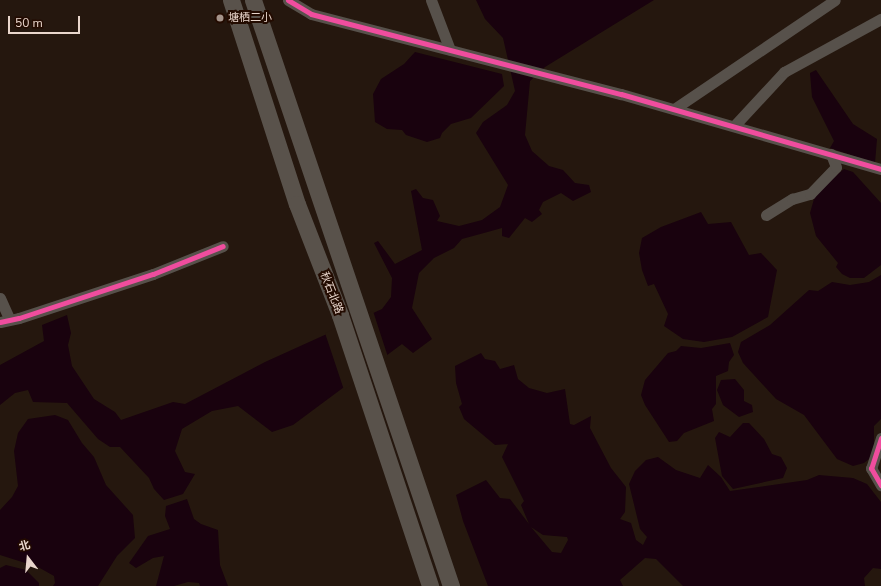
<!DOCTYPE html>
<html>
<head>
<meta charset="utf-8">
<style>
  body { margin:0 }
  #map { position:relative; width:881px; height:586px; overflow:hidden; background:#25170e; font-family:"Nunito Sans","Noto Sans SC",sans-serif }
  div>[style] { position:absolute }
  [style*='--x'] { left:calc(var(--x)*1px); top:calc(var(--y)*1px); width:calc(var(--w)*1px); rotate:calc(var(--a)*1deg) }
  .water>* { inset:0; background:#19020e }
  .pier>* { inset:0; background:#25170e }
  .street>* { height:11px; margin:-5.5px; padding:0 5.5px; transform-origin:5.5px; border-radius:5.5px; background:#57514b }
  .primary>* { height:17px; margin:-8.5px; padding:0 8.5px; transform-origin:8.5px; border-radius:8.5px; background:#59524b }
  .cycleway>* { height:5px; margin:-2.5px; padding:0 2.5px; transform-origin:2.5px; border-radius:2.5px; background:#ef4d9e }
  .dots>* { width:11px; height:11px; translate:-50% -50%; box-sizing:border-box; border:2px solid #230b00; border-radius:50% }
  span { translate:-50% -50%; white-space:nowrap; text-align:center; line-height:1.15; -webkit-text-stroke:4px #230b00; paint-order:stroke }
  .poi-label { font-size:11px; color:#e9d6cc }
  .left { translate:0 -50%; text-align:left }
  .street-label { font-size:11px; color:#e9d6cc }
  .north { position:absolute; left:8px; top:538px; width:40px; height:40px; -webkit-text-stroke:3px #230b00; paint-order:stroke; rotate:344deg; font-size:11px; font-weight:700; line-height:16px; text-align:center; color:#e9d6cc }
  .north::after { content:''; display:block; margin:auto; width:14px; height:18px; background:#e9d6cc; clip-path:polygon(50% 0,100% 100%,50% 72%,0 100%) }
  .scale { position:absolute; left:8px; top:16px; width:72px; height:18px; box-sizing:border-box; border:2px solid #e9d6cc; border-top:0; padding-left:5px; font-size:12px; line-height:14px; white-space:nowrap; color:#e9d6cc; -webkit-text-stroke:3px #230b00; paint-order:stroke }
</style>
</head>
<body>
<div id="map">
  <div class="water">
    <i style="clip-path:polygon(476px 0,654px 0,545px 67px,530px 81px,525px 135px,532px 151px,549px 166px,563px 170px,575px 183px,589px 185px,591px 192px,573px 201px,561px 193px,543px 202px,539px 210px,542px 214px,532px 222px,525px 218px,509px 238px,502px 236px,502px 228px,484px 233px,462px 239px,454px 248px,434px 258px,419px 273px,412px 308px,432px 339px,413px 353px,402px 344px,293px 425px,272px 432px,238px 406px,212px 411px,182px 429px,175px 451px,185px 472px,195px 474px,183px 494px,164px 500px,154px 489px,149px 478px,120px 447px,110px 447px,98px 439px,67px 403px,33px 402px,28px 390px,15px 393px,0 405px,0 365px,44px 341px,42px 325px,67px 315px,71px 333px,68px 345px,72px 366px,94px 399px,115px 412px,121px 420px,173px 402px,185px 404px,265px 362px,382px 309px,391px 297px,392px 278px,374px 243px,378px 241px,395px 264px,422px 250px,411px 191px,416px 189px,423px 198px,433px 200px,440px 216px,437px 221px,459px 226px,482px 220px,500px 207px,508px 185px,476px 133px,483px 122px,507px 105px,515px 91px,503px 38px,485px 19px)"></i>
    <i style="clip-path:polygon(415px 52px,502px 74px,504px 86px,471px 118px,451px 124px,442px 133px,440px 138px,427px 142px,406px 135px,402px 130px,387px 129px,375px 122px,373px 94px,381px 79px,404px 64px)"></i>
    <i style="clip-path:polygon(816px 70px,853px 124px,877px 139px,875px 163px,830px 148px,834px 141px,812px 97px,810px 73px)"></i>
    <i style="clip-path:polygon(844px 169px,853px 172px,881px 203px,881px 265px,864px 278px,850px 278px,842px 274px,836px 267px,838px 263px,816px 236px,810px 213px,816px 192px)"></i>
    <i style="clip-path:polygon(701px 212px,708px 224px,731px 222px,749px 255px,761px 253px,777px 270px,768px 317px,732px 337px,704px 342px,683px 339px,664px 326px,668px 314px,654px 284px,648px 286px,642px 270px,639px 253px,642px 238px,661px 227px)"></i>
    <i style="clip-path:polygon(881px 275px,881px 419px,874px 426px,874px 455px,864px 463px,853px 466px,837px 459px,804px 415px,776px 399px,743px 363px,738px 352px,741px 342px,770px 325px,809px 290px,818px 291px,832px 282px,850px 285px,869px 282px)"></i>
    <i style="clip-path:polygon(730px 343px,734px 355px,729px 362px,728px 371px,716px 376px,716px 404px,712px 409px,714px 421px,684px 433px,677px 441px,669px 442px,645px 405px,641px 395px,645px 380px,668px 353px,676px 351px,681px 346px,701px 348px)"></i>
    <i style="clip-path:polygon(evenodd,481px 353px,485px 359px,495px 361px,500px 369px,514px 365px,518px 379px,529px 388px,547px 393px,565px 389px,570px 424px,574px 425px,591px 416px,590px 428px,611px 468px,626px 487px,625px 512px,620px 519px,631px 523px,636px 540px,643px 545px,647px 537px,640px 529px,629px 484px,635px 471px,646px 460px,658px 457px,676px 470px,700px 478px,708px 465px,721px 477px,730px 491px,807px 480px,819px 475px,853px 478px,867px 484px,881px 502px,881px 569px,873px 568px,864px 578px,865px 586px,683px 586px,656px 559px,645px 558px,620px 580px,623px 586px,488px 586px,463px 521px,456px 495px,486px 480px,500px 498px,510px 499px,529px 524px,521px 505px,524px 501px,502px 457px,508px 444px,495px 445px,464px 419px,459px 407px,462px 404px,456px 383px,455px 366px,481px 353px,531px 527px,543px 535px,567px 537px,568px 540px,561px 553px,552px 552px,531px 527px)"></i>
    <i style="clip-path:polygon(735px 379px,744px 390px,744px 401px,752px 405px,753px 412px,739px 417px,723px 405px,717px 390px,721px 380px)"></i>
    <i style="clip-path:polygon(55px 415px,68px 420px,82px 443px,94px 457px,106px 485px,133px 515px,135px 538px,117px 556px,98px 586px,53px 586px,55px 583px,54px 576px,38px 567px,0 555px,0 510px,12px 497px,18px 486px,14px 451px,18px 433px,28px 419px)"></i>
    <i style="clip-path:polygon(743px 423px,749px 423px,764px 439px,772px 454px,781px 457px,787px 468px,783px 478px,733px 489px,722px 476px,715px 438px,719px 432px,730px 437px)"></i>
    <i style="clip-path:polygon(187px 499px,194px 519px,201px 524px,218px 530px,220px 565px,228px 586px,200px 586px,199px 583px,188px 582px,174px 586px,156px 586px,164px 556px,153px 558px,136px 568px,129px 563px,148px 536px,170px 529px,165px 516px,166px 506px)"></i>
    <i style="clip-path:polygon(6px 565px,26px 570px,39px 583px,39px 586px,0 586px,0 568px)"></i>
  </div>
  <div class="pier">
    <i style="clip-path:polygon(373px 311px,388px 357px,344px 390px,325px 333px)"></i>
  </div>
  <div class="street">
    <i style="--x:288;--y:0;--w:27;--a:31"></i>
    <i style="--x:311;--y:14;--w:320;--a:14.5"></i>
    <i style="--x:621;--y:94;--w:271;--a:16.1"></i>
    <i style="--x:431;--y:0;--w:53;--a:69.2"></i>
    <i style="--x:674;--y:109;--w:194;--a:-34.1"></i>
    <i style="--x:734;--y:126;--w:74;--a:-47.2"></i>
    <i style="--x:784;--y:72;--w:111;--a:-28.7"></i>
    <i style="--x:766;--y:215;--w:31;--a:-32"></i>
    <i style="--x:792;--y:199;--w:19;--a:-16"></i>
    <i style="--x:810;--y:194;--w:37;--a:-46"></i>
    <i style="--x:836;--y:167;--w:14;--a:-111"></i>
    <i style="--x:0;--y:298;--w:22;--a:66"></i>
    <i style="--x:0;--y:322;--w:19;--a:-12"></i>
    <i style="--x:19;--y:318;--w:141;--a:-18.2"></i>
    <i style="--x:153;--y:274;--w:75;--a:-21.8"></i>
    <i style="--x:881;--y:438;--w:32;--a:108"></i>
    <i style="--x:871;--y:468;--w:20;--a:60"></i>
  </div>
  <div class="primary">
    <i style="--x:231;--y:0;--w:214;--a:72.1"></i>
    <i style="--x:297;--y:204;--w:119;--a:68.8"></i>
    <i style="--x:340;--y:315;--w:286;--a:71.6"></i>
    <i style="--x:253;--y:0;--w:619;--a:71.33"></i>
  </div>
  <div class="cycleway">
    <i style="--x:288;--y:0;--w:27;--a:31"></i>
    <i style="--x:311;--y:14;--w:320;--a:14.5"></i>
    <i style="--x:621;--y:94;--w:271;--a:16.1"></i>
    <i style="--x:0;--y:322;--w:19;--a:-12"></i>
    <i style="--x:19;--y:318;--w:141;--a:-18.2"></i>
    <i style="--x:153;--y:274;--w:75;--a:-21.8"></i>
    <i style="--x:881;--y:438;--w:32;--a:108"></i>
    <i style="--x:871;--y:468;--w:20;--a:60"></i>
  </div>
  <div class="dots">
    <i style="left:220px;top:18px;background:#a4938a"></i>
  </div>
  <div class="poi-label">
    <span class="left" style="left:228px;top:18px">塘栖二小</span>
  </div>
  <div class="street-label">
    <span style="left:331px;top:293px;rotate:69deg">秋石北路</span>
  </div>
  <div class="north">北</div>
  <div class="scale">50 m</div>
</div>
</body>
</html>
